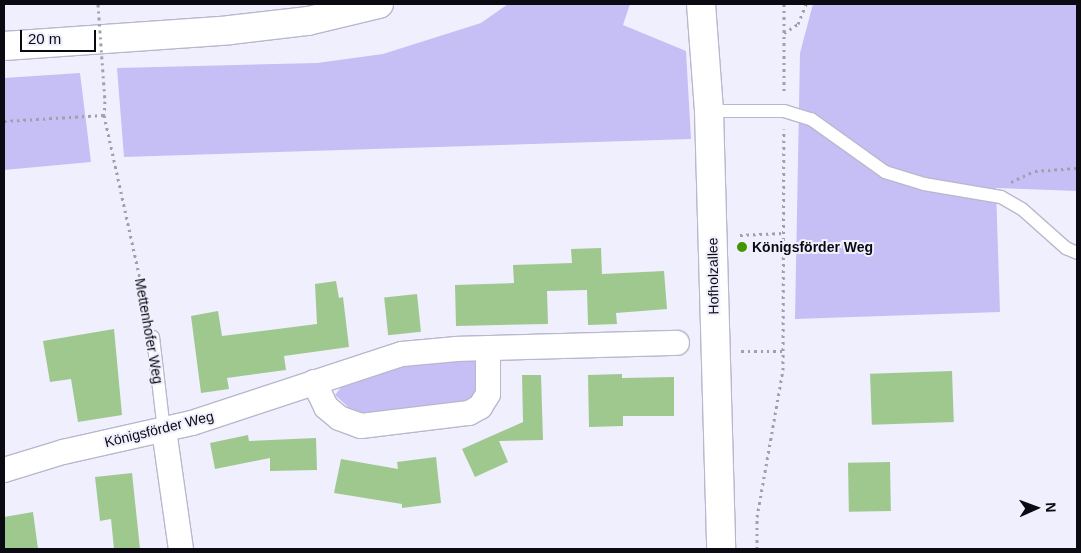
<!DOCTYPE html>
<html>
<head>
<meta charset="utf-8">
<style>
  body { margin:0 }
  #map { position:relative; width:1081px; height:553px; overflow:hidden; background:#f0effd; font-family:Arial,sans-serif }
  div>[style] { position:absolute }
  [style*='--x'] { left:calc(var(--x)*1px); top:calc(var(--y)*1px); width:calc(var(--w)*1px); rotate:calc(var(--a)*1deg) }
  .green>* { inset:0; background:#c5bff5 }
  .building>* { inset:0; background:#9fc88e; transform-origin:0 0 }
  .path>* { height:3px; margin-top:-1.5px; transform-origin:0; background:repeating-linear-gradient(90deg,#a09fab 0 2.5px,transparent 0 6.5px) }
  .roads { filter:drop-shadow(1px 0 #b9b7ce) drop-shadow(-1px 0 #b9b7ce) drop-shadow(0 1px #b9b7ce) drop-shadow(0 -1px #b9b7ce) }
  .service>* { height:12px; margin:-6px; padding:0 6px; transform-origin:6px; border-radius:6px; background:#fff }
  .minor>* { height:24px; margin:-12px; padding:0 12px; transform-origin:12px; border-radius:12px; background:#fff }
  .tertiary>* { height:28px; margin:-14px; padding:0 14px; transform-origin:14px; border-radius:14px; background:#fff }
  .motorway>* { height:28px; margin:-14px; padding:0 14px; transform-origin:14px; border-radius:14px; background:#fff }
  .path-bridge>* { height:3px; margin-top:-1.5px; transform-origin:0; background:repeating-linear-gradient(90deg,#a09fab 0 2.5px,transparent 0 6.5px) }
  .dots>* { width:14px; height:14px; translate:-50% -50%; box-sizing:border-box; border:2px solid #f0effd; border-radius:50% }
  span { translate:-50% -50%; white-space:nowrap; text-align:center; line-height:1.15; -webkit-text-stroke:4px #f0effd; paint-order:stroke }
  .poi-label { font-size:14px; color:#0b0a12; font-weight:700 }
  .left { translate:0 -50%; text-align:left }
  .street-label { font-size:14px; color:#0b0a12 }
  .frame { position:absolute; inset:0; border:5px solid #0b0a12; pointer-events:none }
  .north { position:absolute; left:1011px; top:483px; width:50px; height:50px; -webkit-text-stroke:4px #f0effd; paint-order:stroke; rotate:88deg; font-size:14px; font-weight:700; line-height:20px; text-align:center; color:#0b0a12 }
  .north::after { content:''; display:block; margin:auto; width:18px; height:22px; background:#0b0a12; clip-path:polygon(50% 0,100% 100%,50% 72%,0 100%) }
  .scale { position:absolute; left:20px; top:30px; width:76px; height:22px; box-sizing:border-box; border:2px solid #0b0a12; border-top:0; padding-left:6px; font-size:15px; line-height:18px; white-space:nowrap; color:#0b0a12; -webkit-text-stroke:4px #f0effd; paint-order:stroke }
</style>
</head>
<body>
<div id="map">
  <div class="green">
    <i style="clip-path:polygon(508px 4px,630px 4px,623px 25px,686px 51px,691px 139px,124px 157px,117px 68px,317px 63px,383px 54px,481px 23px)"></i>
    <i style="clip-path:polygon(813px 4px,1077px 4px,1077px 191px,996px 188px,1000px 312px,795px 319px,800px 53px)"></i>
    <i style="clip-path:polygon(80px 73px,91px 162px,4px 170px,4px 78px)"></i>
    <i style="clip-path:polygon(473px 359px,477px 362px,478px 392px,474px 400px,464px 403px,359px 417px,335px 395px,343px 385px,388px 369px,417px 363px)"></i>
  </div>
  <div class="building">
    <i style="clip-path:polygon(601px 248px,602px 274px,664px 271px,667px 309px,616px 313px,617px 324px,588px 325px,587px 290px,547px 291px,548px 324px,456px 326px,455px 285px,514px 283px,513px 265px,572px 263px,571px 249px)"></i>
    <i style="clip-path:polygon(336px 281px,339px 298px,343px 297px,349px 347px,284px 356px,286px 370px,227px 378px,229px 389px,201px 393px,191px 316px,218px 311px,222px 336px,317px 324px,315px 284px)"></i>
    <i style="left:417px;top:294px;width:38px;height:33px;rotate:84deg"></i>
    <i style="clip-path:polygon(114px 329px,122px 415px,78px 422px,71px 379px,50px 382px,43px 341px)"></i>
    <i style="left:952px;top:371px;width:51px;height:82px;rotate:88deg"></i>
    <i style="clip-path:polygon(622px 374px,622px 378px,674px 377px,674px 416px,623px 416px,623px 426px,589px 427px,588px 375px)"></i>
    <i style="clip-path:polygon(522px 375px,541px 375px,543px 440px,499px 441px,508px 462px,475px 477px,462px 449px,523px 422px)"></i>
    <i style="clip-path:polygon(248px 435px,249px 441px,316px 438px,317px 470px,270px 471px,270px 458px,215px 469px,210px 443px)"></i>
    <i style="clip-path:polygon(436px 457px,441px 503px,402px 508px,402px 504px,334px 493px,341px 459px,398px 469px,397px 462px)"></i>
    <i style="left:890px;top:462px;width:49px;height:42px;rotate:89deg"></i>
    <i style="clip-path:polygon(132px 473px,140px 549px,114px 549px,111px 519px,100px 521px,95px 477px)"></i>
    <i style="clip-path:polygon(33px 512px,38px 549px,4px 549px,4px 517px)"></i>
  </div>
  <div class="path">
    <i style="--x:784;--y:4;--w:89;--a:90"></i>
    <i style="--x:784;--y:33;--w:17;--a:-33"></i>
    <i style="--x:798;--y:24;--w:22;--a:-68"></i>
    <i style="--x:105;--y:101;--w:14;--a:94"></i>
    <i style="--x:104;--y:115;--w:209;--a:77.6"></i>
    <i style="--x:4;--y:121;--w:100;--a:-3.4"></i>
    <i style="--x:1011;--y:182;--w:26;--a:-25"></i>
    <i style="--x:1035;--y:171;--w:42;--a:-4.1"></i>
    <i style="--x:740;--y:235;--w:43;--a:-2.7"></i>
    <i style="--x:741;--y:351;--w:42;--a:0"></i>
    <i style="--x:757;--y:549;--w:32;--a:-90"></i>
    <i style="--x:757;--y:517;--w:149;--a:-80"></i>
    <i style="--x:783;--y:370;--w:241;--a:-89.8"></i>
  </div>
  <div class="roads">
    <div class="service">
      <i style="--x:709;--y:111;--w:75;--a:0"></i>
      <i style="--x:784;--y:111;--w:28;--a:17"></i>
      <i style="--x:811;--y:119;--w:91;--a:35.6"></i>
      <i style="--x:885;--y:172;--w:41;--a:17.1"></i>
      <i style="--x:924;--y:184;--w:78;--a:9.6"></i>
      <i style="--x:1001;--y:197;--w:24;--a:30"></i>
      <i style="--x:1022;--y:209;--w:59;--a:41.6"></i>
      <i style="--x:1066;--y:248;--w:12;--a:24"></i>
      <i style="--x:153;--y:337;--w:94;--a:83.3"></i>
    </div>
    <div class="minor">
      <i style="--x:314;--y:382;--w:28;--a:64"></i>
      <i style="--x:326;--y:407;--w:17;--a:40"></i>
      <i style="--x:339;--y:418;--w:23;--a:20"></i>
      <i style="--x:361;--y:426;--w:109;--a:-6.9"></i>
      <i style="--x:469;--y:413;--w:13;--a:-29"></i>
      <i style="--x:480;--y:407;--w:15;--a:-58"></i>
      <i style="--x:488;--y:394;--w:46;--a:-90"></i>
      <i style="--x:164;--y:430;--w:120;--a:81.9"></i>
      <i style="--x:4;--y:470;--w:62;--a:-17"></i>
      <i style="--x:63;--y:452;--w:132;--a:-12.7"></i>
      <i style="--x:192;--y:423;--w:221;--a:-18.2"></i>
      <i style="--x:402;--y:354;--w:55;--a:-5.2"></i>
      <i style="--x:457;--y:349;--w:220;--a:-1.6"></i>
    </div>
    <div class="tertiary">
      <i style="--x:701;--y:4;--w:107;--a:85.7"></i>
      <i style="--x:709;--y:111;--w:438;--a:88.4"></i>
    </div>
    <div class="motorway">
      <i style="--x:4;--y:46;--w:227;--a:-4"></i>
      <i style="--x:230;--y:30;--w:79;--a:-6.6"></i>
      <i style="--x:308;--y:21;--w:73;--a:-13.5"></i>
    </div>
  </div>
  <div class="path-bridge">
    <i style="--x:98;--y:4;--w:97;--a:85.9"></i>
  </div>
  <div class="dots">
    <i style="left:742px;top:247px;background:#439500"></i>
  </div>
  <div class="poi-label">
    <span class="left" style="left:752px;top:247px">Königsförder Weg</span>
  </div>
  <div class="street-label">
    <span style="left:713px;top:276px;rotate:-91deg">Hofholzallee</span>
    <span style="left:149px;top:331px;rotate:80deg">Mettenhofer Weg</span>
    <span style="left:159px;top:429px;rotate:-14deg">Königsförder Weg</span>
  </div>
  <div class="frame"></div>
  <div class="north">N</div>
  <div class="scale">20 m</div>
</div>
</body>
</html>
